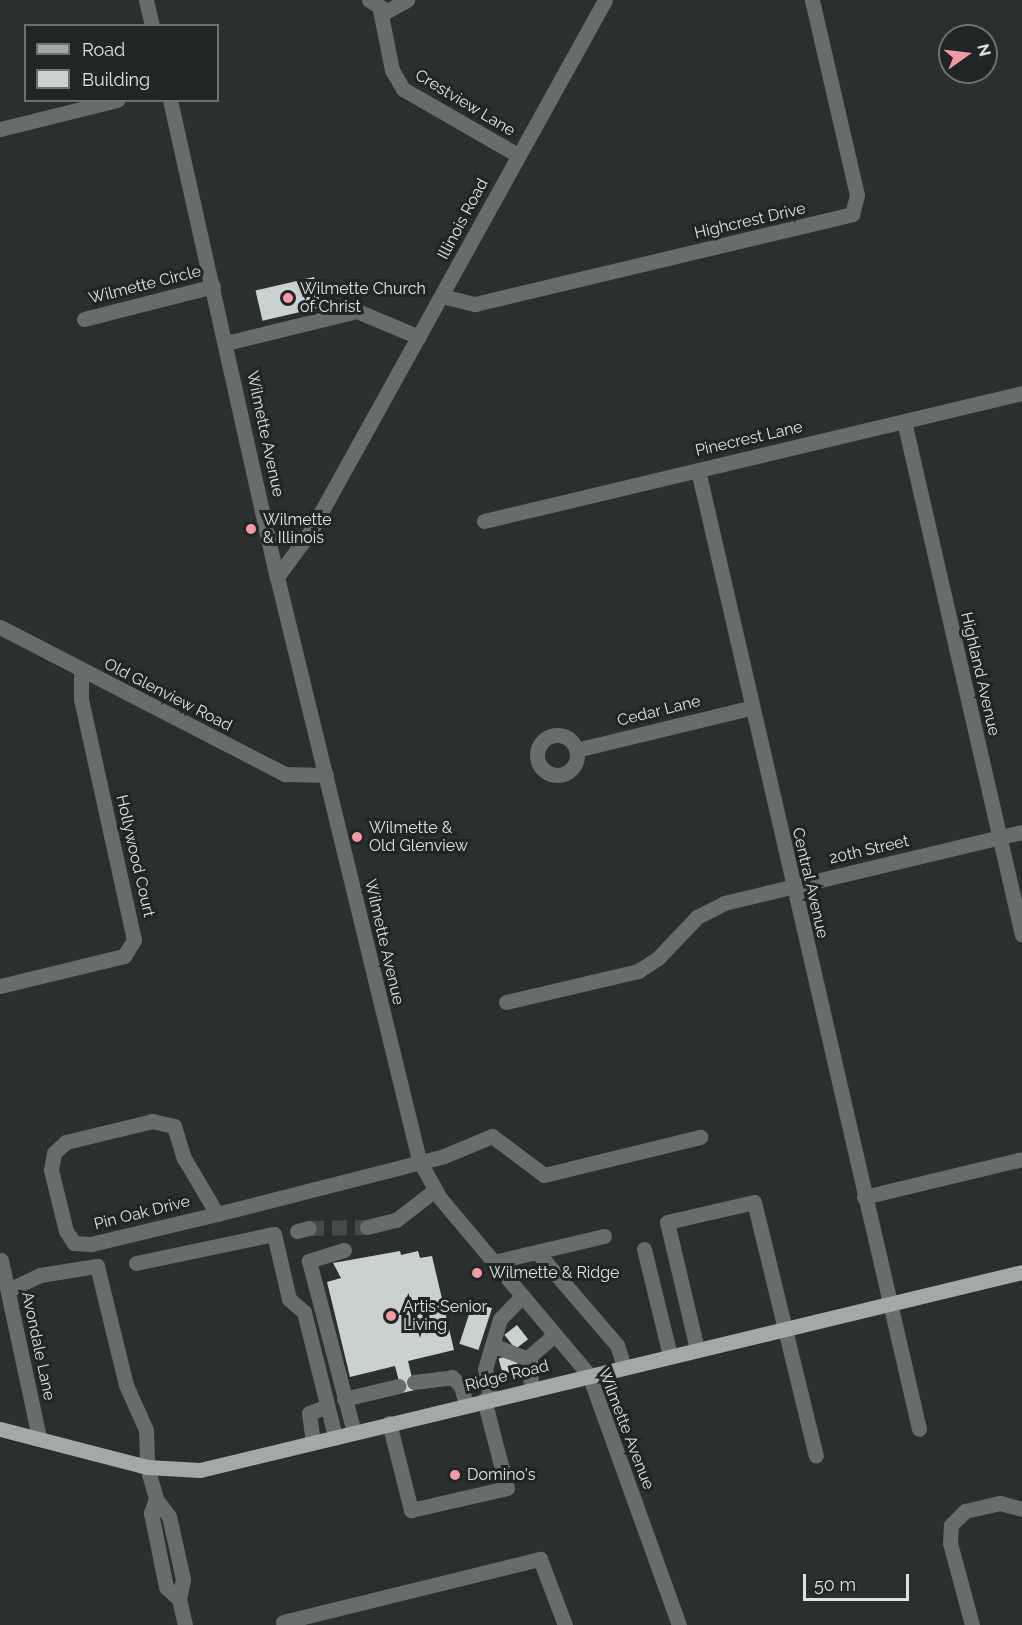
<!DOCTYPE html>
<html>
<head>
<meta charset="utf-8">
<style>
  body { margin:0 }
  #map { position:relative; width:1022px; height:1625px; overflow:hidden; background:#2a2f2f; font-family:Raleway,sans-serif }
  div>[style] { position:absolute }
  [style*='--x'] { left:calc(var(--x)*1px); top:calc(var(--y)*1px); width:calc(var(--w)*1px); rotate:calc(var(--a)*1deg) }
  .building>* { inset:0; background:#cad1d1; transform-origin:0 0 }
  .minor-tunnel>* { height:15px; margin-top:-7.5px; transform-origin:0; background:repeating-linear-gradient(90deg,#454a4a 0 15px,transparent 0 23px) }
  .minor>* { height:15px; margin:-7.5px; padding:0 7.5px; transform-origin:7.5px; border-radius:7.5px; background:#696c6c }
  .minor>.ring { margin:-7.5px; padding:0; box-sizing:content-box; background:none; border:15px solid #696c6c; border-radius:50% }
  .major>* { height:15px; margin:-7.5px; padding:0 7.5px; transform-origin:7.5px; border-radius:7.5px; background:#a3a9a9 }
  .dots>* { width:16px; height:16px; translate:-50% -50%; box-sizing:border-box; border:3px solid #202525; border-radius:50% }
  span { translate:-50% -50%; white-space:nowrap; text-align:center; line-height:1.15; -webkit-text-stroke:6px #202525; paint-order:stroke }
  .street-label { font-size:16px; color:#dfe2e2 }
  .poi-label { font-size:16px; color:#dfe2e2 }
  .left { translate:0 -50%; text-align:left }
  .legend { position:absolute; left:24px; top:24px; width:195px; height:78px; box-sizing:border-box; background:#202525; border:2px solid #6c7171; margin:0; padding:8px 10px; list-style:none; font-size:18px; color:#dfe2e2 }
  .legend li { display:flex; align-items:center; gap:12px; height:30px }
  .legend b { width:30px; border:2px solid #6c7171 }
  .north { position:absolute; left:938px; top:24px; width:60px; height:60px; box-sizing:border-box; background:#202525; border:2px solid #6c7171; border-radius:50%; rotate:76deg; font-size:16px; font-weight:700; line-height:24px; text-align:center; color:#dfe2e2 }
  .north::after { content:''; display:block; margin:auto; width:21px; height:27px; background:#f49aa2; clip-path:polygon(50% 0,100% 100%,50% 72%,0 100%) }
  .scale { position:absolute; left:803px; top:1574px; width:106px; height:27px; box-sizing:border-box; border:3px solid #dfe2e2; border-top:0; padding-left:8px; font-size:18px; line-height:21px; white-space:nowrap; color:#dfe2e2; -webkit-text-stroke:4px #202525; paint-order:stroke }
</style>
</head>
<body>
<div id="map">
  <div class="building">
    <i style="left:314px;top:277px;width:31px;height:60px;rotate:77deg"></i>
    <i style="clip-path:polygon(400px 1251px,401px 1255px,418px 1251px,420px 1258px,432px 1256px,454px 1350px,408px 1361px,415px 1390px,402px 1393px,395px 1366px,350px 1377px,327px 1282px,341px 1278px,333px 1263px)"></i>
    <i style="left:473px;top:1302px;width:20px;height:44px;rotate:18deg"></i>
    <i style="left:517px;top:1325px;width:18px;height:16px;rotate:52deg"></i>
    <i style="left:515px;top:1354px;width:16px;height:17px;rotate:75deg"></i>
  </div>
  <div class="minor-tunnel">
    <i style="--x:309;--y:1228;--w:58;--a:-1"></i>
  </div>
  <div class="minor">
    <i style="--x:146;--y:0;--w:27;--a:77"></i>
    <i style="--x:369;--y:0;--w:21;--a:31"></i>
    <i style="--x:387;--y:11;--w:23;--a:-29"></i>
    <i style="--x:380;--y:10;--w:61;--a:78.7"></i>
    <i style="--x:392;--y:70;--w:22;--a:60"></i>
    <i style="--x:403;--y:89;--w:133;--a:29.9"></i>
    <i style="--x:170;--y:100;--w:489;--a:77.4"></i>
    <i style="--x:277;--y:577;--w:600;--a:76.31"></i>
    <i style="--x:419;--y:1160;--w:43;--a:61.1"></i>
    <i style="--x:440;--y:1198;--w:231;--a:49.9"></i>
    <i style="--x:589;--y:1375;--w:266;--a:70.2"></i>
    <i style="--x:0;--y:129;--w:121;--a:-13.9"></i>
    <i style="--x:442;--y:296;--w:34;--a:14"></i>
    <i style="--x:475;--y:304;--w:388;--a:-13.4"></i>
    <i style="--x:852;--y:214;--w:20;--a:-75"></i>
    <i style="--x:857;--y:195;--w:200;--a:-103"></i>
    <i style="--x:84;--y:319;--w:133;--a:-14.3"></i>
    <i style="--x:226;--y:343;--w:135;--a:-13.7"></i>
    <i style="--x:357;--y:311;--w:67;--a:22.8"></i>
    <i style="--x:904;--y:421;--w:527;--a:77.07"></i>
    <i style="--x:698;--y:470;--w:984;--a:77.02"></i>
    <i style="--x:484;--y:521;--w:553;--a:-13.38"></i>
    <i style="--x:277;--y:577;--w:56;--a:-53.7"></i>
    <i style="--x:310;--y:532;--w:608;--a:-60.99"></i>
    <i style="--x:0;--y:627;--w:321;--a:27.3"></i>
    <i style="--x:285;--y:774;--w:41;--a:1.4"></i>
    <i class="ring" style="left:537px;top:735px;width:25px;height:25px"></i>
    <i style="--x:576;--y:750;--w:179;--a:-13.6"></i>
    <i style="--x:0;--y:986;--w:128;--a:-13.6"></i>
    <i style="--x:124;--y:956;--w:19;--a:-58"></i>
    <i style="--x:134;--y:940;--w:247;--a:-102.4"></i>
    <i style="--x:81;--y:699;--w:28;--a:-90"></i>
    <i style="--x:506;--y:1002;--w:136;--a:-13.2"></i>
    <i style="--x:638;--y:971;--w:24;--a:-33"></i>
    <i style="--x:658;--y:958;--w:57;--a:-46.4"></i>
    <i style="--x:697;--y:917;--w:30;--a:-27"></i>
    <i style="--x:724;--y:903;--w:306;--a:-13.4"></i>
    <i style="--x:152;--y:1121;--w:23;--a:13"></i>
    <i style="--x:174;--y:1126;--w:34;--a:73"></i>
    <i style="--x:184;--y:1158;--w:65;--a:59.5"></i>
    <i style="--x:217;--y:1214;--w:130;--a:166.6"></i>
    <i style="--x:91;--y:1244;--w:17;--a:-177"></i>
    <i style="--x:74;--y:1243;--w:14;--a:-124"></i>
    <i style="--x:66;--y:1231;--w:63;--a:-103.8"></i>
    <i style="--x:51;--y:1170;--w:17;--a:-80"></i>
    <i style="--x:54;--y:1153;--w:16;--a:-43"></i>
    <i style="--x:66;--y:1142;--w:89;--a:-13.7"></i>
    <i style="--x:864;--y:1197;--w:163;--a:-13.5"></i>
    <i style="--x:217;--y:1214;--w:234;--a:-14.3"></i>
    <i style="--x:444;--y:1156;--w:52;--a:-22.6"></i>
    <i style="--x:492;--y:1136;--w:65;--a:36.9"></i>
    <i style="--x:544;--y:1175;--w:161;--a:-13.7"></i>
    <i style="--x:367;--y:1227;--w:30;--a:-14"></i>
    <i style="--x:396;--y:1220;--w:49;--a:-37.6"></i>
    <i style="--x:297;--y:1231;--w:12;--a:-14"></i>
    <i style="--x:644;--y:1249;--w:110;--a:76.3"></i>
    <i style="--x:344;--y:1250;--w:37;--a:163"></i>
    <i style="--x:309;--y:1261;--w:177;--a:75.3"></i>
    <i style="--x:537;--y:1252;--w:123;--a:49.3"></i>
    <i style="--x:617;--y:1345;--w:23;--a:72"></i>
    <i style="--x:1;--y:1260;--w:182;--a:77.9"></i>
    <i style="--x:494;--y:1262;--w:113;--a:-13.3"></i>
    <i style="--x:136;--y:1263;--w:141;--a:-11.9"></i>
    <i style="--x:274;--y:1234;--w:67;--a:77"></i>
    <i style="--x:289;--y:1299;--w:20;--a:41"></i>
    <i style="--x:304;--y:1312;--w:128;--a:76"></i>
    <i style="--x:8;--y:1290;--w:35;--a:-25"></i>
    <i style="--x:40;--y:1275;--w:58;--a:-9"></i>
    <i style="--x:97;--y:1266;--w:122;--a:76.3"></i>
    <i style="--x:126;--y:1385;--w:49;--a:66"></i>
    <i style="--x:146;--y:1430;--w:37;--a:88"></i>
    <i style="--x:147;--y:1467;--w:33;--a:74"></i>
    <i style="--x:156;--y:1499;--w:21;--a:53"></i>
    <i style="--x:169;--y:1516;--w:65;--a:77.5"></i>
    <i style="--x:183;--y:1579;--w:20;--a:101"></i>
    <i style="--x:179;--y:1599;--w:27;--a:77"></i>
    <i style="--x:492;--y:1345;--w:40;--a:21"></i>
    <i style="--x:697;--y:1349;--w:130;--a:-103.3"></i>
    <i style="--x:667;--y:1222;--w:89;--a:-12.9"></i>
    <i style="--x:754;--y:1202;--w:261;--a:76.3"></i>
    <i style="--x:414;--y:1382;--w:38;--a:-7"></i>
    <i style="--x:452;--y:1377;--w:13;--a:45"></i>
    <i style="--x:461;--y:1386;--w:20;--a:75"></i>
    <i style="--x:531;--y:1389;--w:33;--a:-92"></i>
    <i style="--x:530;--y:1356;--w:33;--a:-41"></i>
    <i style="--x:344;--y:1399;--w:56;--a:-13.5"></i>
    <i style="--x:490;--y:1399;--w:30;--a:-99"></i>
    <i style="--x:485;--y:1369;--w:52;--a:-73.3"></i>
    <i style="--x:500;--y:1319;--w:32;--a:-46"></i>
    <i style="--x:389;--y:1423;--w:90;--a:75.8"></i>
    <i style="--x:411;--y:1510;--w:98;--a:-12.9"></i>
    <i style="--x:507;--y:1488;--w:91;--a:-104.6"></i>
    <i style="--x:313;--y:1442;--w:29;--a:-98"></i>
    <i style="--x:309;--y:1413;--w:19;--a:-21"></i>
    <i style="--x:156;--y:1499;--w:15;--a:110"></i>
    <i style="--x:151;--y:1513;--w:76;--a:78.5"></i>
    <i style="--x:166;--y:1587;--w:18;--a:43"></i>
    <i style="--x:283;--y:1622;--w:265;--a:-13.8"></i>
    <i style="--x:540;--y:1559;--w:71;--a:69.3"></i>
    <i style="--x:972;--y:1625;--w:85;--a:-105"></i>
    <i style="--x:950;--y:1543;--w:18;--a:-87"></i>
    <i style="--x:951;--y:1525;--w:20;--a:-45"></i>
    <i style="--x:965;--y:1511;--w:36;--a:-13"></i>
    <i style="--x:1000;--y:1503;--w:23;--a:15"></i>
  </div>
  <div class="major">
    <i style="--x:0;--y:1429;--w:152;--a:14.5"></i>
    <i style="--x:147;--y:1467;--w:53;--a:3.2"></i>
    <i style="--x:200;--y:1470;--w:846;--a:-13.54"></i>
  </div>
  <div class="dots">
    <i style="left:288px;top:298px;background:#f49aa2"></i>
    <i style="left:251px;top:529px;background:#f49aa2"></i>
    <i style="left:357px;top:837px;background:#f49aa2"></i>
    <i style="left:477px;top:1273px;background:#f49aa2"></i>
    <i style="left:391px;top:1316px;background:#f49aa2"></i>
    <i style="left:455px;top:1475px;background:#f49aa2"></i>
  </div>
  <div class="street-label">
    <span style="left:465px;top:103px;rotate:31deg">Crestview Lane</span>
    <span style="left:463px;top:219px;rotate:-62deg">Illinois Road</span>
    <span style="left:750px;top:221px;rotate:-13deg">Highcrest Drive</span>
    <span style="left:145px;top:285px;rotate:-14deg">Wilmette Circle</span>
    <span style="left:265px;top:434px;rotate:78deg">Wilmette Avenue</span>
    <span style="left:749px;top:439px;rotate:-13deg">Pinecrest Lane</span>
    <span style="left:980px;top:674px;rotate:77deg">Highland Avenue</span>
    <span style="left:168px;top:695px;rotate:27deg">Old Glenview Road</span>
    <span style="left:659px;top:711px;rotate:-14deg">Cedar Lane</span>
    <span style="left:869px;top:850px;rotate:-13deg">20th Street</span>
    <span style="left:135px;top:856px;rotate:77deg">Hollywood Court</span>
    <span style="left:810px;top:883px;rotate:77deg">Central Avenue</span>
    <span style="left:384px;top:942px;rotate:77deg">Wilmette Avenue</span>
    <span style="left:142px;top:1213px;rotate:-14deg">Pin Oak Drive</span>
    <span style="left:38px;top:1346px;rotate:78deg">Avondale Lane</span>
    <span style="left:507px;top:1376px;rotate:-14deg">Ridge Road</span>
    <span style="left:626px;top:1429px;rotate:69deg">Wilmette Avenue</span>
  </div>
  <div class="poi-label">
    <span class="left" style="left:300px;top:298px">Wilmette Church<br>of Christ</span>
    <span class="left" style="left:263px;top:529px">Wilmette<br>&amp; Illinois</span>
    <span class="left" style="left:369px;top:837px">Wilmette &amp;<br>Old Glenview</span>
    <span class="left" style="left:489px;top:1273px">Wilmette &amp; Ridge</span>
    <span class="left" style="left:403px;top:1316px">Artis Senior<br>Living</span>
    <span class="left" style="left:467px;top:1475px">Domino's</span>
  </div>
  <ul class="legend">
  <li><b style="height:8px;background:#a3a9a9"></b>Road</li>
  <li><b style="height:16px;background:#cad1d1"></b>Building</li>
  </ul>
  <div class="north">N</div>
  <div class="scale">50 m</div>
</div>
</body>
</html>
